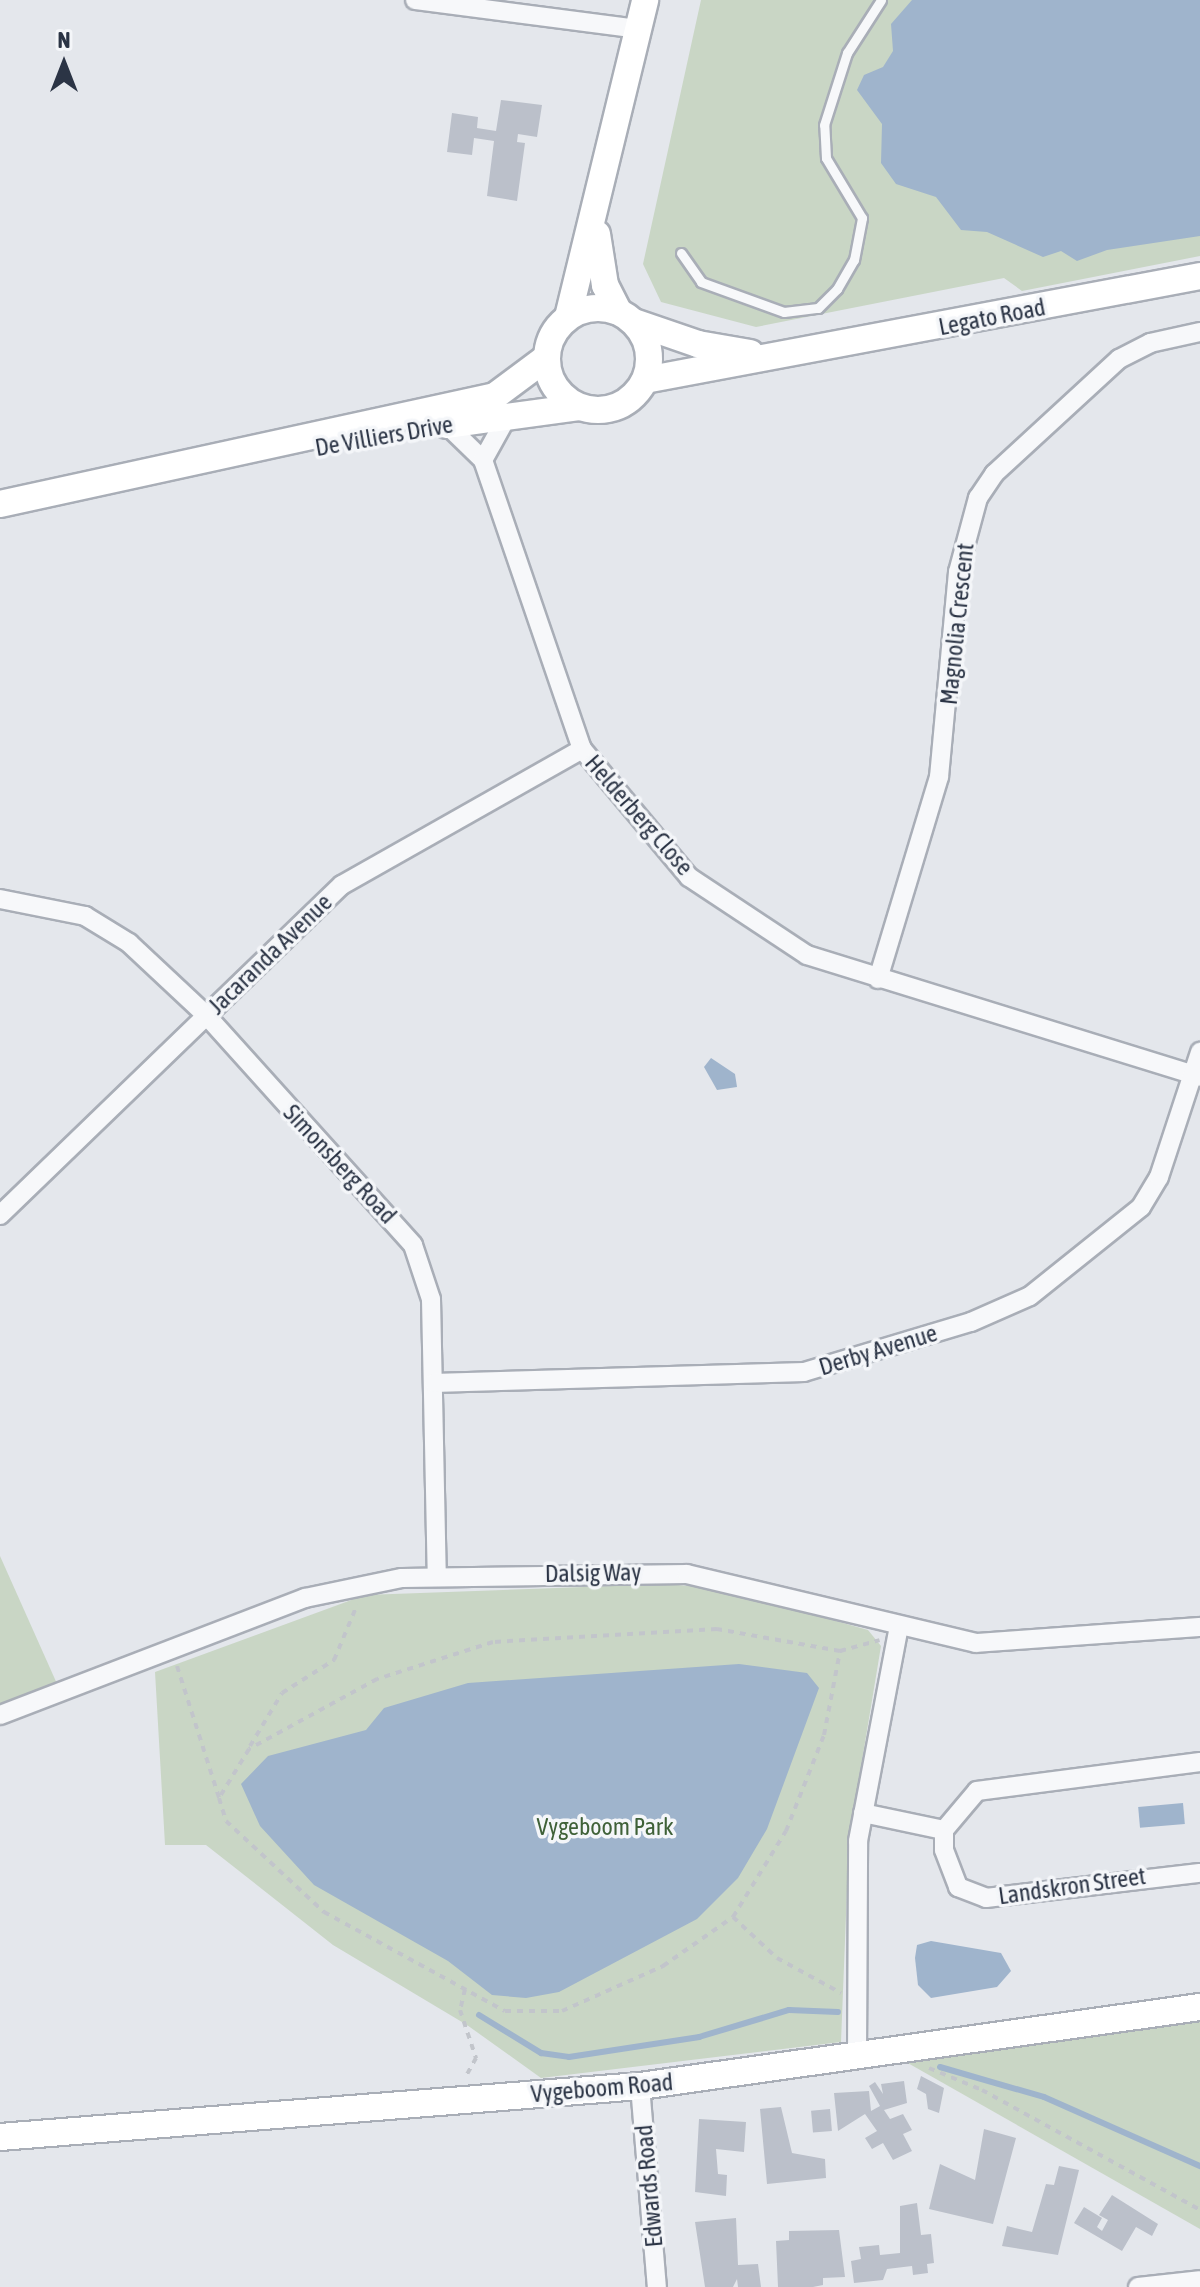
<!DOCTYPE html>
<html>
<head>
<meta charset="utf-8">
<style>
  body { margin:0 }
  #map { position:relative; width:1200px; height:2287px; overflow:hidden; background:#e4e7ec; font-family:"Asap Condensed",sans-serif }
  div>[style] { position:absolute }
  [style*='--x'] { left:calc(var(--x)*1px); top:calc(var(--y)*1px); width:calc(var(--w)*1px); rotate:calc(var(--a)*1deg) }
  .green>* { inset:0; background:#c9d6c5 }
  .water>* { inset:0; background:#9fb4cc; transform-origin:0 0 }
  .stream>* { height:6px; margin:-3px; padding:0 3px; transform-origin:3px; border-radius:3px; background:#9fb4cc }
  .building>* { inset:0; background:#bbc0ca; transform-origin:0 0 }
  .path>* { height:4px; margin-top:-2px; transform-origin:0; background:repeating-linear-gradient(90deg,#c2c5cb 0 6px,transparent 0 12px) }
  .roads { filter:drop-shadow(2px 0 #a9aeb7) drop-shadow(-2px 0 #a9aeb7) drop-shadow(0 2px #a9aeb7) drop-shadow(0 -2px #a9aeb7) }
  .lane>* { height:9px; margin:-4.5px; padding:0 4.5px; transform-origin:4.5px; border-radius:4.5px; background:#f7f8fa }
  .street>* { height:18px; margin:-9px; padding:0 9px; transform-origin:9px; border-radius:9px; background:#f7f8fa }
  .secondary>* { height:26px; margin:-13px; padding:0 13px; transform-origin:13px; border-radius:13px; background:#fff }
  .secondary>.ring { margin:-13px; padding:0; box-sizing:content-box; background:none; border:26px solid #fff; border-radius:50% }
  span { translate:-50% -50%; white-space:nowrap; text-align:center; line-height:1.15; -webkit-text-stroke:7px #f4f6f9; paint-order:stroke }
  .street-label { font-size:24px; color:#2b3445 }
  .park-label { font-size:24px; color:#3f6138 }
  .north { position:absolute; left:24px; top:24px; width:80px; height:80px; -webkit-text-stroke:6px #f4f6f9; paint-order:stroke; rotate:0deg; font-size:22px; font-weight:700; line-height:32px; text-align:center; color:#2b3445 }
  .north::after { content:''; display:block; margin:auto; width:28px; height:36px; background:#2b3445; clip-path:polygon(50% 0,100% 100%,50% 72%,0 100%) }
</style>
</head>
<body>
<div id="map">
  <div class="green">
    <i style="clip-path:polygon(701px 0,1200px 0,1200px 256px,1022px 291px,1004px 278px,756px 327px,661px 302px,643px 264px)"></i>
    <i style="clip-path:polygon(0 1556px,58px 1686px,0 1705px)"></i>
    <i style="clip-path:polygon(667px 1584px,722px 1589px,868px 1630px,881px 1646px,849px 1839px,841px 2042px,541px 2078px,467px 2025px,333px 1945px,206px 1845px,165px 1845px,155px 1672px,365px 1595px)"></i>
    <i style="clip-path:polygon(1200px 2021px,1200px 2229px,906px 2062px,945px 2056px)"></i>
  </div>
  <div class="water">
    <i style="clip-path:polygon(912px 0,1200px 0,1200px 236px,1107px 250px,1077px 261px,1061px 251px,1043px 257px,987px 232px,961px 230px,936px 197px,896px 184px,881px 163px,882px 124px,857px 90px,864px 75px,883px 67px,893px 51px,891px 24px)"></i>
    <i style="clip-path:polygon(711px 1058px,735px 1074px,737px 1087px,717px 1090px,704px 1067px)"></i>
    <i style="clip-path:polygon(739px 1664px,807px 1673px,819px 1688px,767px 1829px,738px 1878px,697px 1919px,559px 1992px,526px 1998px,492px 1995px,448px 1961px,314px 1885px,260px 1826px,241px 1784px,268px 1756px,366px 1730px,384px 1708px,468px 1683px)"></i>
    <i style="left:1183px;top:1803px;width:21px;height:45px;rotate:85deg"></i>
    <i style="clip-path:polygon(931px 1941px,1001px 1953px,1011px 1971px,997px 1987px,931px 1998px,918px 1985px,915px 1958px,917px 1945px)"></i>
  </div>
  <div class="stream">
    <i style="--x:479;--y:2015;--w:73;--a:31.5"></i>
    <i style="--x:541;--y:2053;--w:28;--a:8"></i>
    <i style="--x:569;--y:2057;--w:132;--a:-8.7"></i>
    <i style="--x:699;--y:2037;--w:94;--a:-16.7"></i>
    <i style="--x:789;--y:2010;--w:49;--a:2.3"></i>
    <i style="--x:940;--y:2067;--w:108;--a:16.1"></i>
    <i style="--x:1044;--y:2097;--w:171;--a:23.9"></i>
  </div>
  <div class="building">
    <i style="clip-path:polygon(501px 100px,542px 105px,537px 137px,518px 134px,517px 142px,525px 143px,517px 201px,487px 196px,494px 141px,474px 138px,472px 155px,447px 152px,452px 113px,478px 117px,477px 128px,496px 131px)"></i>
    <i style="clip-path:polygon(921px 2076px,944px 2088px,939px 2113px,928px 2109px,926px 2094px,917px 2089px)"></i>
    <i style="clip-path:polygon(904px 2081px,907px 2103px,884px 2110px,890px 2119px,903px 2114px,912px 2130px,903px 2134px,912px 2151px,893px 2160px,883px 2143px,872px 2149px,865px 2138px,877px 2131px,865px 2114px,838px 2131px,834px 2093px,869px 2091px,871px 2111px,880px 2106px,869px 2086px,875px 2082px,883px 2094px,881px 2084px)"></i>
    <i style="clip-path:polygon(781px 2107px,792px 2153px,825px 2159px,826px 2178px,767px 2184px,760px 2109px)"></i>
    <i style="left:830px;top:2109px;width:22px;height:19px;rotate:85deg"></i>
    <i style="clip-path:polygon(699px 2119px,746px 2122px,744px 2152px,716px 2149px,718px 2174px,727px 2175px,726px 2196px,695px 2192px)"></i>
    <i style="clip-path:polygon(984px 2129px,1016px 2138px,993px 2224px,929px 2209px,940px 2164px,975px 2180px)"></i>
    <i style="clip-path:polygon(1059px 2166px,1079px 2170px,1058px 2255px,1002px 2246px,1007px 2226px,1032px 2232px,1046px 2184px,1054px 2185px)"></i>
    <i style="clip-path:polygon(1112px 2195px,1158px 2224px,1152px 2236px,1136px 2227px,1122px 2251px,1074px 2223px,1084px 2207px,1102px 2218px,1097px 2227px,1102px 2231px,1108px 2220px,1099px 2215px)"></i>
    <i style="clip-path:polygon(917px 2203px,921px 2235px,931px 2234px,934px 2263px,927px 2264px,928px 2273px,913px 2275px,912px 2266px,887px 2269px,883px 2280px,854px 2283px,851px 2261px,861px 2259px,859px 2247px,879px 2245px,880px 2255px,900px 2253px,900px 2206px)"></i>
    <i style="clip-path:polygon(736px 2218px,738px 2265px,758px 2264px,761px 2287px,738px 2287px,737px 2279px,733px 2287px,705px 2287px,695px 2222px)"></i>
    <i style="clip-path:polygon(839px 2230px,845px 2277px,823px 2278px,823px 2285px,813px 2287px,778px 2287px,776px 2241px,789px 2240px,789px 2231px)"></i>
  </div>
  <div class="path">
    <i style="--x:840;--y:1651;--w:41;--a:-15.4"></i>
    <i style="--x:177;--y:1666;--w:139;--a:72.3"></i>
    <i style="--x:219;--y:1798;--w:24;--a:73"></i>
    <i style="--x:226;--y:1821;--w:134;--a:42.9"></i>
    <i style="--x:324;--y:1912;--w:206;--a:28.7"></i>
    <i style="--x:505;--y:2011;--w:57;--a:0"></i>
    <i style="--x:562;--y:2011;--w:111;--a:-24"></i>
    <i style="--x:663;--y:1966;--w:85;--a:-35"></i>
    <i style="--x:733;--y:1917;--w:101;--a:-58.4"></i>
    <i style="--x:786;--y:1831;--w:103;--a:-68.4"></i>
    <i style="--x:824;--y:1735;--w:86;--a:-79.2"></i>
    <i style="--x:840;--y:1651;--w:125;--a:-169.9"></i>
    <i style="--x:717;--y:1629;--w:224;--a:176.7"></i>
    <i style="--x:493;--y:1642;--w:122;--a:162.3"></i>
    <i style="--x:377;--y:1679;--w:146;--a:151.3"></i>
    <i style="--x:249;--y:1749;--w:57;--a:121.5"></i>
    <i style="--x:250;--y:1746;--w:62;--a:-58.9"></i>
    <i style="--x:282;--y:1693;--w:62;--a:-32.4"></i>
    <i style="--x:334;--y:1660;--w:60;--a:-67.3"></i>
    <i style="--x:733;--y:1917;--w:60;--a:43"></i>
    <i style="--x:777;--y:1958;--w:73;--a:28.7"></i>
    <i style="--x:465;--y:1989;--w:22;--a:103"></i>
    <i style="--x:460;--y:2010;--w:51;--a:71.6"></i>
    <i style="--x:476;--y:2058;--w:21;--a:119"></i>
    <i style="--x:929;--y:2068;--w:57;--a:22.5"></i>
    <i style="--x:982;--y:2090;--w:249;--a:28.8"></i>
  </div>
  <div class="roads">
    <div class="lane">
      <i style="--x:681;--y:253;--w:35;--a:55"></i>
      <i style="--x:701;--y:282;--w:88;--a:19.9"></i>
      <i style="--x:784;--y:312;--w:34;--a:-7"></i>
      <i style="--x:818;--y:308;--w:27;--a:-45"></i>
      <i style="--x:837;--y:289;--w:34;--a:-60"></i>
      <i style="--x:854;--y:260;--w:43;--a:-79.2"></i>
      <i style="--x:862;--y:218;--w:70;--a:-121"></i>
      <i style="--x:826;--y:158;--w:33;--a:-93"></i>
      <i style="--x:824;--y:125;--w:76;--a:-72.3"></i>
      <i style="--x:847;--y:53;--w:63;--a:-57.3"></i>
    </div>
    <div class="street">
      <i style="--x:415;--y:0;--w:225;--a:7.4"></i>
      <i style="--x:447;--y:425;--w:50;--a:44.2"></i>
      <i style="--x:483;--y:460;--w:305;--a:71.1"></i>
      <i style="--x:582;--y:749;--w:167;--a:50.1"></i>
      <i style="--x:689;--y:877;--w:141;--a:33.5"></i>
      <i style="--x:807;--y:955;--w:412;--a:17.2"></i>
      <i style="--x:483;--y:460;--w:51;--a:-60.9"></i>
      <i style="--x:0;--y:899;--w:87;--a:11.3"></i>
      <i style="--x:85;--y:916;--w:52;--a:31.5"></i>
      <i style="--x:129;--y:943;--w:105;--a:43.1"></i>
      <i style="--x:206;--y:1015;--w:309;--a:48"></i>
      <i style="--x:413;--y:1245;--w:57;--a:71.6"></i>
      <i style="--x:431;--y:1299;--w:278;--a:88.8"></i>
      <i style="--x:878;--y:979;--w:211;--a:-73.2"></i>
      <i style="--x:939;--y:777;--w:206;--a:-84.7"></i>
      <i style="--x:958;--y:572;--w:77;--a:-74.9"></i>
      <i style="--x:978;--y:498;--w:29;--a:-56"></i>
      <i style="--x:994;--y:474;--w:170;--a:-42.6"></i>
      <i style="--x:1119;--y:359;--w:35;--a:-27"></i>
      <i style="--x:1150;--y:343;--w:51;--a:-12.4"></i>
      <i style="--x:0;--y:1215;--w:475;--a:-44"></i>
      <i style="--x:342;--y:885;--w:276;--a:-29.5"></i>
      <i style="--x:434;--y:1383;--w:370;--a:-1.7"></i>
      <i style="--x:804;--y:1372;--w:174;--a:-16.7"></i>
      <i style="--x:971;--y:1322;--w:64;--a:-23.8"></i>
      <i style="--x:1030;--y:1296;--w:142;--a:-38.7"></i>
      <i style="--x:1141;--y:1207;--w:35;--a:-59"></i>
      <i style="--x:1159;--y:1177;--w:132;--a:-71.8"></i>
      <i style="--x:0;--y:1715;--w:327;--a:-21"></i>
      <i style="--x:305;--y:1598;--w:99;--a:-11.7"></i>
      <i style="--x:402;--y:1578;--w:285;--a:-0.8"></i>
      <i style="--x:687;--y:1574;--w:297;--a:13.4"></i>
      <i style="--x:976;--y:1643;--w:225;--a:-4.1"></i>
      <i style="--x:1200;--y:1762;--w:225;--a:172.6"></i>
      <i style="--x:977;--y:1791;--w:51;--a:130.2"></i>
      <i style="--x:944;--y:1830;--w:20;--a:90"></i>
      <i style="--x:944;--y:1850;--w:40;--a:69"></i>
      <i style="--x:958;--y:1887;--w:30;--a:21"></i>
      <i style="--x:986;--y:1898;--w:215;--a:-6.7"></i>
      <i style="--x:863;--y:1813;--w:83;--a:11.9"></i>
      <i style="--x:857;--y:2056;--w:215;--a:-89.7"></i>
      <i style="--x:858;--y:1841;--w:219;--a:-79.2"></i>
      <i style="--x:640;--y:2086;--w:202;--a:85.2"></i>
      <i style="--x:1138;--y:2287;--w:62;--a:-6.4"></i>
    </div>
    <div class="secondary">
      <i style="--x:597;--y:234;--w:52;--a:81.1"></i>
      <i style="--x:605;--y:285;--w:30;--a:63"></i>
      <i class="ring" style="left:547px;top:308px;width:76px;height:76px"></i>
      <i style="--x:568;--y:317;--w:326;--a:-76.3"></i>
      <i style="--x:634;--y:322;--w:68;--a:19"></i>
      <i style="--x:698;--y:344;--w:53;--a:9.8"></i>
      <i style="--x:645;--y:380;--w:565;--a:-10.61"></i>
      <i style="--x:446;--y:425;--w:134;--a:-7.7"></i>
      <i style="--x:0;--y:504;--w:507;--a:-12.31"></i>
      <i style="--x:495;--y:396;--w:64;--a:-36.7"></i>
      <i style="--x:0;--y:2137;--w:642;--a:-4.56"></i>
      <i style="--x:640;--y:2086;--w:566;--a:-8.03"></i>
    </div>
  </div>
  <div class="street-label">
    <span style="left:992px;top:317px;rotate:-11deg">Legato Road</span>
    <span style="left:384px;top:436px;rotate:-10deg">De Villiers Drive</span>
    <span style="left:957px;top:624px;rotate:-84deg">Magnolia Crescent</span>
    <span style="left:639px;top:815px;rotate:49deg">Helderberg Close</span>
    <span style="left:270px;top:954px;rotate:-44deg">Jacaranda Avenue</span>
    <span style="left:340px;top:1164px;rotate:47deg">Simonsberg Road</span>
    <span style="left:878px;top:1350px;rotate:-17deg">Derby Avenue</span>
    <span style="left:593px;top:1573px;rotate:-1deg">Dalsig Way</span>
    <span style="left:1072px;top:1886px;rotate:-8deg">Landskron Street</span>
    <span style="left:602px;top:2088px;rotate:-5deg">Vygeboom Road</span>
    <span style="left:649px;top:2186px;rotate:-95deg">Edwards Road</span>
  </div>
  <div class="park-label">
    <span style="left:605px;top:1827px">Vygeboom Park</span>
  </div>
  <div class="north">N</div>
</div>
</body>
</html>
